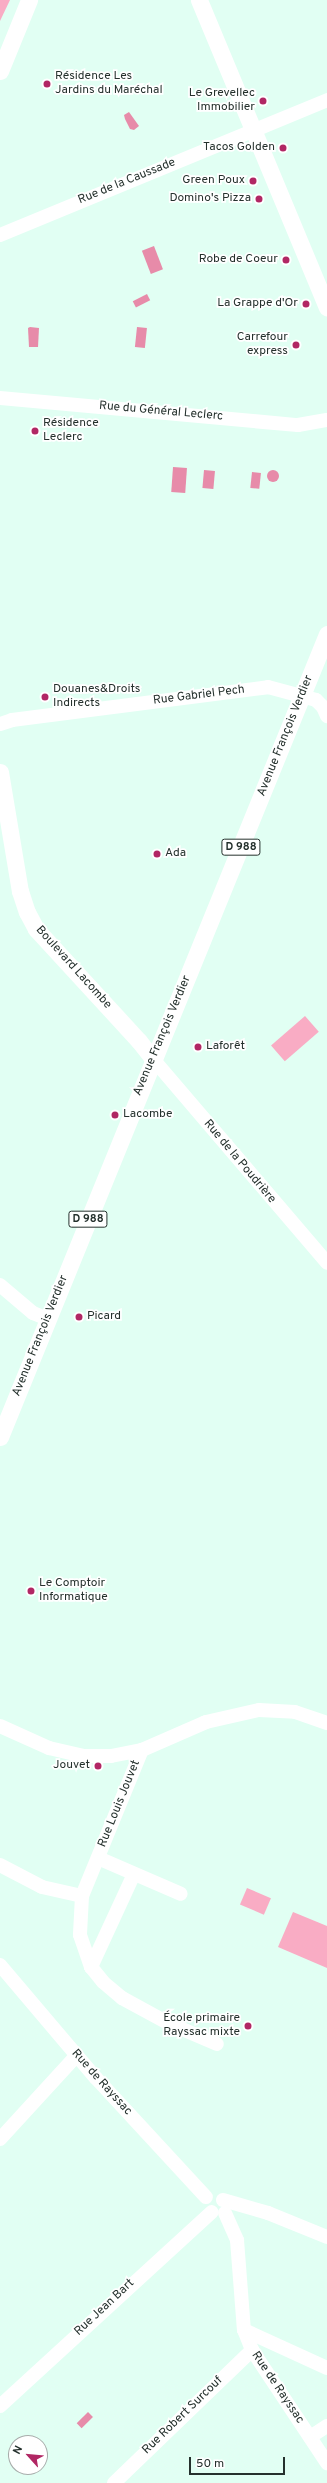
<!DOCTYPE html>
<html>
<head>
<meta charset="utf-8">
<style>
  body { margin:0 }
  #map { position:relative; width:327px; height:2483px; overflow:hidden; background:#e1fff3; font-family:Overpass,sans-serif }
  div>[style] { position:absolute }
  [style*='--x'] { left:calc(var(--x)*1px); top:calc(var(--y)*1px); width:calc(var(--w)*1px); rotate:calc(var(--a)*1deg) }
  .green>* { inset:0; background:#f9acc4; transform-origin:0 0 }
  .water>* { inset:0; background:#e78ba9; transform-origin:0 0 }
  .round { border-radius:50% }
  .minor>* { height:14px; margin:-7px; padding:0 7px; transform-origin:7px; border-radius:7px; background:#fff }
  .major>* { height:17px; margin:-8.5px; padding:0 8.5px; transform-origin:8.5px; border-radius:8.5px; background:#fff }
  .dots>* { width:11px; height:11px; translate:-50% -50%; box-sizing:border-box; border:2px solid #fff; border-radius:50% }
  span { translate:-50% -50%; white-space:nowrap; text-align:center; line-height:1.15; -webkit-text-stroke:3.5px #fff; paint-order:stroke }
  .shield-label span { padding:1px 3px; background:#fff; border:1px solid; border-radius:3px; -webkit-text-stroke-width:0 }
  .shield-label { font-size:11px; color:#25312d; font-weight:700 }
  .poi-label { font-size:12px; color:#25312d }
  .left { translate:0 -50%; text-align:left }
  .right { translate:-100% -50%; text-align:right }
  .street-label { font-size:12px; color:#25312d }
  .north { position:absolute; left:8px; top:2435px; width:40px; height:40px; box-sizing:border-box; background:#fff; border:1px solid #a8adab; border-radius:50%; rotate:297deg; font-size:11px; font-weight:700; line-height:16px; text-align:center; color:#25312d }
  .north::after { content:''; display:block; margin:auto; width:14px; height:18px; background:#b12764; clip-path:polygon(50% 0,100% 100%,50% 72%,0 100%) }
  .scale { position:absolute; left:189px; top:2457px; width:96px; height:18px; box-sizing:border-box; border:2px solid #25312d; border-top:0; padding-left:5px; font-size:12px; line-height:14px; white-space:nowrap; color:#25312d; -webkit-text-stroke:3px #fff; paint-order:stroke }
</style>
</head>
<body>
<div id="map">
  <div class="green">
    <i style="clip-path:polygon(0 0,10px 0,0 21px)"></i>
    <i style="left:305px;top:1016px;width:21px;height:45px;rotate:49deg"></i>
    <i style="left:247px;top:1888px;width:26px;height:18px;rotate:23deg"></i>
    <i style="clip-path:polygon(293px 1912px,327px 1926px,327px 1968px,278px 1947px)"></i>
  </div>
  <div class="water">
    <i style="clip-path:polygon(129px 112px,139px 126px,134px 130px,130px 129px,125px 119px,124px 115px)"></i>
    <i style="left:154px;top:246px;width:25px;height:13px;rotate:69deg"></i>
    <i style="left:147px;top:294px;width:7px;height:16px;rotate:63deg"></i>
    <i style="clip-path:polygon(30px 327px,39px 328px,38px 347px,29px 347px,28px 328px)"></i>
    <i style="left:137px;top:327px;width:10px;height:20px;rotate:6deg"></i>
    <i style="left:173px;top:467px;width:14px;height:25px;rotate:4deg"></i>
    <i class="round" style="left:267px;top:470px;width:12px;height:12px"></i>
    <i style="left:204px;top:470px;width:11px;height:18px;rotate:5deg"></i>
    <i style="left:252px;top:472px;width:9px;height:16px;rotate:6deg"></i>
    <i style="left:88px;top:2412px;width:7px;height:16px;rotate:45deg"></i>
  </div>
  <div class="minor">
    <i style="--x:0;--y:235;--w:354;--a:-22.4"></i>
    <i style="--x:0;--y:398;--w:299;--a:5.2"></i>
    <i style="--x:298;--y:425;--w:29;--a:-10"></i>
    <i style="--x:0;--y:724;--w:13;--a:-18"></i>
    <i style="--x:12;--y:720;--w:258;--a:-7.3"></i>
    <i style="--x:268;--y:687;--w:50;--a:15.2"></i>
    <i style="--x:316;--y:700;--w:10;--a:45"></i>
    <i style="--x:323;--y:707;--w:10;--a:66"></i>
    <i style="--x:153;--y:1059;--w:268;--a:49.5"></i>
    <i style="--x:0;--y:1285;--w:43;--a:40.3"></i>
    <i style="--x:33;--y:1313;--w:16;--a:22"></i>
    <i style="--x:0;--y:1726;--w:54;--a:24.2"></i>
    <i style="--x:49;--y:1748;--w:36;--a:13"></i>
    <i style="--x:84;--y:1756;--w:27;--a:0"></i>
    <i style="--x:111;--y:1756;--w:32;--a:-11"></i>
    <i style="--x:142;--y:1750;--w:70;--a:-23.6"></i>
    <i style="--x:206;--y:1722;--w:54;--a:-12.8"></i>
    <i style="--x:259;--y:1710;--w:36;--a:3"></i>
    <i style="--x:295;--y:1712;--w:34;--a:19"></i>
    <i style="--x:98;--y:1858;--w:90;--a:23.4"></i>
    <i style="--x:0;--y:1865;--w:47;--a:27.6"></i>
    <i style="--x:42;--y:1887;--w:41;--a:12.7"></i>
    <i style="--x:82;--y:1896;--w:158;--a:-67.7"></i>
    <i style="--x:82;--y:1896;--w:39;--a:93"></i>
    <i style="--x:80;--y:1935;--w:34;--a:71"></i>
    <i style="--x:91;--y:1967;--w:19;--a:51"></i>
    <i style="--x:103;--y:1982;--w:25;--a:40"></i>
    <i style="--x:122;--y:1998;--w:52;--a:28.5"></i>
    <i style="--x:168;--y:2023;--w:53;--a:23.2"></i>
    <i style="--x:0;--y:1965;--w:148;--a:49.7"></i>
    <i style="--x:96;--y:2078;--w:162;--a:47.3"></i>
    <i style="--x:91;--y:1967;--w:102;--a:-65.2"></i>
    <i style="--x:0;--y:2139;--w:113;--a:-47.5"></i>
    <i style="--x:223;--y:2200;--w:47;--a:16.1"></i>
    <i style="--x:268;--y:2213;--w:64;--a:22.1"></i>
    <i style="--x:225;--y:2213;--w:30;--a:66"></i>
    <i style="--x:237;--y:2240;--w:90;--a:85.6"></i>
    <i style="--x:244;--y:2330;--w:22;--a:68"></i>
    <i style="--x:252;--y:2350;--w:136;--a:56.4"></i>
    <i style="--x:244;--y:2330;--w:91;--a:24.6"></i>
    <i style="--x:0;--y:2406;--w:287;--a:-42.5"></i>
    <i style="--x:310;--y:2437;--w:20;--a:-33"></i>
    <i style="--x:114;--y:2483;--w:192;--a:-43.9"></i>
  </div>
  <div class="major">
    <i style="--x:199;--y:0;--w:333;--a:67.4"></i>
    <i style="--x:0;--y:71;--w:77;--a:-67.8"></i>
    <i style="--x:0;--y:772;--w:121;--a:80.5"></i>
    <i style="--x:20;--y:891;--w:22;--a:72"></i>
    <i style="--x:27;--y:912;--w:19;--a:62"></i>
    <i style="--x:36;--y:929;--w:152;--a:47.4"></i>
    <i style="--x:139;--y:1041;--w:23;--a:52"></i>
    <i style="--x:0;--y:1437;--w:867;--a:-67.84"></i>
  </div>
  <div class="dots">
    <i style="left:47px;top:84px;background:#b12764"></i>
    <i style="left:263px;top:101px;background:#b12764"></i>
    <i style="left:283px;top:148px;background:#b12764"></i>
    <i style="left:253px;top:181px;background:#b12764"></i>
    <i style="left:259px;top:199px;background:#b12764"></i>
    <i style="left:286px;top:260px;background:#b12764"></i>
    <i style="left:306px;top:304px;background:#b12764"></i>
    <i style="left:296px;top:345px;background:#b12764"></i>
    <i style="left:35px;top:431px;background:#b12764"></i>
    <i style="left:45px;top:697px;background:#b12764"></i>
    <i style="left:157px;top:854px;background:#b12764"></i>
    <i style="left:198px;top:1047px;background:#b12764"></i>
    <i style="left:115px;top:1115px;background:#b12764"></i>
    <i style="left:79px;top:1317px;background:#b12764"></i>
    <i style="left:31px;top:1591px;background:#b12764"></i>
    <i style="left:98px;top:1766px;background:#b12764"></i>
    <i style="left:248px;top:2026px;background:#b12764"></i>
  </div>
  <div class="shield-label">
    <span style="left:241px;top:847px">D 988</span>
    <span style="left:88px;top:1219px">D 988</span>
  </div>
  <div class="poi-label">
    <span class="left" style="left:55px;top:84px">Résidence Les<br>Jardins du Maréchal</span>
    <span class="right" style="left:255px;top:101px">Le Grevellec<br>Immobilier</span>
    <span class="right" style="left:275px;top:148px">Tacos Golden</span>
    <span class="right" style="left:245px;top:181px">Green Poux</span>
    <span class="right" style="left:251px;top:199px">Domino's Pizza</span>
    <span class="right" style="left:278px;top:260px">Robe de Coeur</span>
    <span class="right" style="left:298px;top:304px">La Grappe d'Or</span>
    <span class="right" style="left:288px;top:345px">Carrefour<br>express</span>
    <span class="left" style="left:43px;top:431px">Résidence<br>Leclerc</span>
    <span class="left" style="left:53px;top:697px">Douanes&amp;Droits<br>Indirects</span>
    <span class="left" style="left:165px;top:854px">Ada</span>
    <span class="left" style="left:206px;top:1047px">Laforêt</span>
    <span class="left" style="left:123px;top:1115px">Lacombe</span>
    <span class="left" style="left:87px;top:1317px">Picard</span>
    <span class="left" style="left:39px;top:1591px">Le Comptoir<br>Informatique</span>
    <span class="right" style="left:90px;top:1766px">Jouvet</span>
    <span class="right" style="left:240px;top:2026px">École primaire<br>Rayssac mixte</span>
  </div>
  <div class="street-label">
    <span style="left:127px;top:182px;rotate:-22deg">Rue de la Caussade</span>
    <span style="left:161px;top:412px;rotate:5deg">Rue du Général Leclerc</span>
    <span style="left:199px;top:696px;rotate:-7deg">Rue Gabriel Pech</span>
    <span style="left:286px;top:736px;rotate:-68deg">Avenue François Verdier</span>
    <span style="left:73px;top:968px;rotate:48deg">Boulevard Lacombe</span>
    <span style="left:163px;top:1036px;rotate:-67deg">Avenue François Verdier</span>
    <span style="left:239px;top:1162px;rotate:50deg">Rue de la Poudrière</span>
    <span style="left:41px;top:1336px;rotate:-68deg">Avenue François Verdier</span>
    <span style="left:120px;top:1804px;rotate:-68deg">Rue Louis Jouvet</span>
    <span style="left:101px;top:2083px;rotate:48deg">Rue de Rayssac</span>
    <span style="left:105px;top:2308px;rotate:-43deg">Rue Jean Bart</span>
    <span style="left:277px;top:2388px;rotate:56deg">Rue de Rayssac</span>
    <span style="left:183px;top:2416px;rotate:-44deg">Rue Robert Surcouf</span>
  </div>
  <div class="north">N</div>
  <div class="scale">50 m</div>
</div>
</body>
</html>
